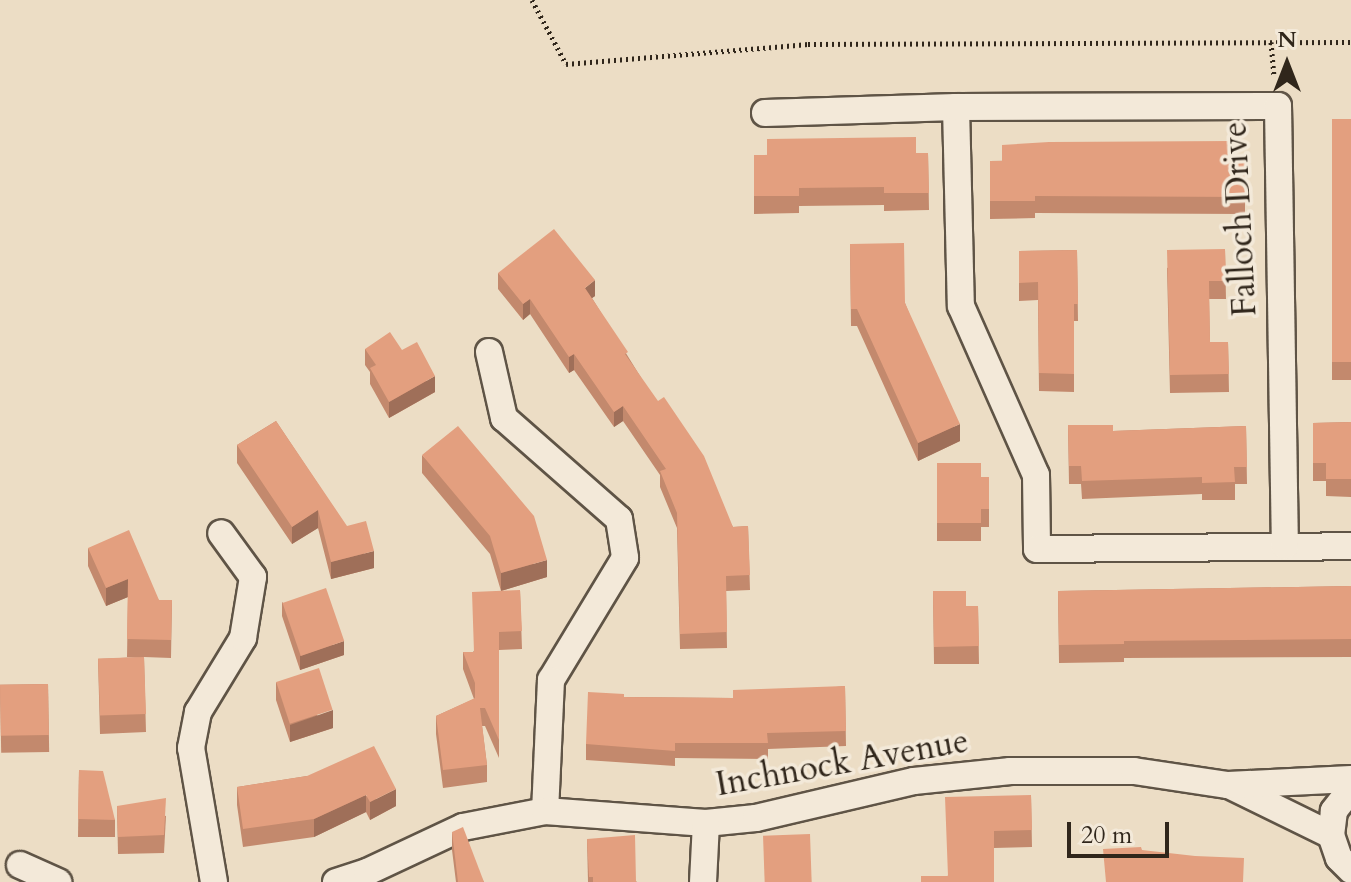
<!DOCTYPE html>
<html>
<head>
<meta charset="utf-8">
<style>
  body { margin:0 }
  #map { position:relative; width:1351px; height:882px; overflow:hidden; background:#ecddc5; font-family:Cardo,serif }
  div>[style] { position:absolute }
  [style*='--x'] { left:calc(var(--x)*1px); top:calc(var(--y)*1px); width:calc(var(--w)*1px); rotate:calc(var(--a)*1deg) }
  .path>* { height:5px; margin-top:-2.5px; transform-origin:0; background:repeating-linear-gradient(90deg,#30261b 0 2px,transparent 0 6px) }
  .roads { filter:drop-shadow(2px 0 #5f5446) drop-shadow(-2px 0 #5f5446) drop-shadow(0 2px #5f5446) drop-shadow(0 -2px #5f5446) }
  .street>* { height:26px; margin:-13px; padding:0 13px; transform-origin:13px; border-radius:13px; background:#f3e9d9 }
  .wall>* { inset:0; background:#c3896d; transform-origin:0 0 }
  .shaded-wall>* { inset:0; background:#9f6f59 }
  .building>* { inset:0; background:#e39f7f; transform-origin:0 0 }
  span { translate:-50% -50%; white-space:nowrap; text-align:center; line-height:1.15; -webkit-text-stroke:7px #f3e9d9; paint-order:stroke }
  .street-label { font-size:34px; color:#30261b }
  .north { position:absolute; left:1247px; top:24px; width:80px; height:80px; -webkit-text-stroke:6px #f3e9d9; paint-order:stroke; rotate:0deg; font-size:22px; font-weight:700; line-height:32px; text-align:center; color:#30261b }
  .north::after { content:''; display:block; margin:auto; width:28px; height:36px; background:#30261b; clip-path:polygon(50% 0,100% 100%,50% 72%,0 100%) }
  .scale { position:absolute; left:1067px; top:822px; width:102px; height:36px; box-sizing:border-box; border:4px solid #30261b; border-top:0; padding-left:10px; font-size:24px; line-height:28px; white-space:nowrap; color:#30261b; -webkit-text-stroke:6px #f3e9d9; paint-order:stroke }
</style>
</head>
<body>
<div id="map">
  <div class="path">
    <i style="--x:532;--y:0;--w:72;--a:62"></i>
    <i style="--x:566;--y:64;--w:243;--a:-4.7"></i>
    <i style="--x:808;--y:44;--w:543;--a:-0.21"></i>
    <i style="--x:1271;--y:42;--w:35;--a:85"></i>
  </div>
  <div class="roads">
    <div class="street">
      <i style="--x:956;--y:107;--w:199;--a:88.6"></i>
      <i style="--x:961;--y:306;--w:185;--a:66.1"></i>
      <i style="--x:1036;--y:475;--w:74;--a:89.2"></i>
      <i style="--x:1037;--y:549;--w:314;--a:-0.5"></i>
      <i style="--x:765;--y:113;--w:191;--a:-1.8"></i>
      <i style="--x:956;--y:107;--w:322;--a:-0.2"></i>
      <i style="--x:1278;--y:106;--w:440;--a:89.1"></i>
      <i style="--x:489;--y:352;--w:68;--a:77.2"></i>
      <i style="--x:504;--y:418;--w:153;--a:41.3"></i>
      <i style="--x:619;--y:519;--w:39;--a:81"></i>
      <i style="--x:625;--y:558;--w:143;--a:121.2"></i>
      <i style="--x:551;--y:680;--w:131;--a:92.6"></i>
      <i style="--x:1231;--y:786;--w:111;--a:26.1"></i>
      <i style="--x:1351;--y:789;--w:28;--a:128"></i>
      <i style="--x:1334;--y:811;--w:24;--a:97"></i>
      <i style="--x:1331;--y:835;--w:24;--a:71"></i>
      <i style="--x:1339;--y:858;--w:17;--a:45"></i>
      <i style="--x:20;--y:865;--w:42;--a:24.1"></i>
      <i style="--x:214;--y:882;--w:136;--a:-99.7"></i>
      <i style="--x:191;--y:748;--w:37;--a:-79"></i>
      <i style="--x:198;--y:712;--w:87;--a:-58.7"></i>
      <i style="--x:243;--y:638;--w:62;--a:-80.7"></i>
      <i style="--x:253;--y:577;--w:54;--a:-126"></i>
      <i style="--x:336;--y:882;--w:33;--a:-18"></i>
      <i style="--x:367;--y:872;--w:106;--a:-25.1"></i>
      <i style="--x:463;--y:827;--w:84;--a:-11"></i>
      <i style="--x:545;--y:811;--w:161;--a:4.3"></i>
      <i style="--x:706;--y:823;--w:50;--a:-5.7"></i>
      <i style="--x:756;--y:818;--w:162;--a:-13.2"></i>
      <i style="--x:914;--y:781;--w:97;--a:-5.9"></i>
      <i style="--x:1010;--y:771;--w:124;--a:0"></i>
      <i style="--x:1134;--y:771;--w:95;--a:8.5"></i>
      <i style="--x:1228;--y:785;--w:123;--a:-2.8"></i>
      <i style="--x:703;--y:882;--w:59;--a:-87.1"></i>
    </div>
  </div>
  <div class="wall">
    <i style="left:1332px;top:119px;width:19px;height:261px"></i>
    <i style="clip-path:polygon(928px 153px,929px 210px,884px 211px,884px 205px,799px 206px,799px 213px,754px 214px,754px 155px)"></i>
    <i style="clip-path:polygon(1245px 157px,1245px 214px,1035px 213px,1035px 218px,990px 219px,990px 161px)"></i>
    <i style="clip-path:polygon(850px 244px,905px 303px,960px 441px,918px 461px,857px 326px,851px 326px)"></i>
    <i style="clip-path:polygon(1225px 249px,1226px 299px,1209px 299px,1210px 342px,1228px 342px,1229px 392px,1170px 393px,1167px 268px)"></i>
    <i style="clip-path:polygon(1077px 250px,1078px 321px,1074px 321px,1074px 392px,1039px 391px,1038px 300px,1019px 301px,1019px 251px)"></i>
    <i style="clip-path:polygon(498px 273px,595px 296px,592px 298px,733px 527px,748px 526px,750px 590px,726px 591px,727px 648px,680px 649px,677px 528px,660px 487px,660px 475px,623px 421px,614px 427px,574px 370px,569px 373px,530px 314px,523px 320px,498px 289px)"></i>
    <i style="clip-path:polygon(365px 349px,402px 350px,435px 392px,389px 418px,370px 384px,370px 372px,365px 365px)"></i>
    <i style="clip-path:polygon(276px 421px,374px 568px,331px 579px,318px 528px,292px 544px,237px 463px,237px 445px)"></i>
    <i style="clip-path:polygon(1351px 422px,1351px 497px,1326px 496px,1326px 481px,1313px 481px,1313px 423px)"></i>
    <i style="clip-path:polygon(1068px 425px,1113px 431px,1246px 426px,1247px 484px,1235px 484px,1235px 500px,1202px 500px,1202px 494px,1082px 499px,1081px 484px,1069px 484px)"></i>
    <i style="clip-path:polygon(422px 455px,547px 577px,501px 591px,490px 554px,422px 473px)"></i>
    <i style="clip-path:polygon(937px 463px,981px 477px,989px 477px,989px 527px,981px 527px,981px 541px,937px 541px)"></i>
    <i style="clip-path:polygon(88px 548px,159px 600px,172px 600px,171px 658px,144px 657px,146px 732px,100px 734px,98px 659px,141px 657px,127px 657px,128px 597px,106px 606px,88px 566px)"></i>
    <i style="clip-path:polygon(1351px 586px,1351px 657px,1124px 658px,1124px 662px,1059px 663px,1058px 591px)"></i>
    <i style="clip-path:polygon(520px 590px,522px 649px,499px 650px,499px 758px,485px 726px,482px 726px,487px 765px,487px 782px,443px 788px,436px 734px,436px 716px,474px 699px,463px 669px,463px 652px,473px 652px)"></i>
    <i style="clip-path:polygon(933px 591px,966px 606px,978px 606px,979px 664px,934px 664px)"></i>
    <i style="clip-path:polygon(282px 602px,344px 655px,300px 670px,282px 616px)"></i>
    <i style="clip-path:polygon(276px 682px,333px 728px,290px 742px,276px 700px)"></i>
    <i style="left:48px;top:684px;width:68px;height:48px;rotate:89deg"></i>
    <i style="clip-path:polygon(845px 686px,846px 746px,768px 749px,768px 759px,675px 758px,675px 766px,586px 760px,586px 744px,624px 697px,733px 698px)"></i>
    <i style="clip-path:polygon(79px 770px,115px 820px,115px 837px,78px 837px)"></i>
    <i style="clip-path:polygon(307px 776px,396px 806px,370px 820px,366px 812px,314px 837px,243px 847px,237px 805px,237px 787px)"></i>
    <i style="clip-path:polygon(1031px 795px,1032px 847px,994px 848px,947px 876px)"></i>
    <i style="clip-path:polygon(117px 806px,166px 816px,164px 853px,118px 854px)"></i>
    <i style="clip-path:polygon(452px 832px,484px 882px,456px 882px,452px 850px)"></i>
    <i style="clip-path:polygon(587px 839px,637px 882px,588px 882px)"></i>
  </div>
  <div class="shaded-wall">
    <i style="clip-path:polygon(595px 280px,595px 296px,585px 303px,585px 288px)"></i>
    <i style="clip-path:polygon(530px 299px,530px 314px,523px 320px,523px 304px)"></i>
    <i style="clip-path:polygon(574px 354px,574px 370px,569px 373px,569px 357px)"></i>
    <i style="clip-path:polygon(435px 376px,435px 392px,389px 418px,389px 402px)"></i>
    <i style="clip-path:polygon(623px 406px,623px 421px,614px 427px,614px 412px)"></i>
    <i style="clip-path:polygon(960px 424px,960px 441px,918px 461px,918px 443px)"></i>
    <i style="clip-path:polygon(318px 510px,318px 528px,292px 544px,292px 527px)"></i>
    <i style="clip-path:polygon(374px 551px,374px 568px,331px 579px,331px 562px)"></i>
    <i style="clip-path:polygon(547px 560px,547px 577px,501px 591px,501px 573px)"></i>
    <i style="clip-path:polygon(128px 579px,128px 597px,106px 606px,106px 588px)"></i>
    <i style="clip-path:polygon(344px 641px,344px 655px,300px 670px,300px 656px)"></i>
    <i style="clip-path:polygon(333px 710px,333px 728px,290px 742px,290px 725px)"></i>
    <i style="clip-path:polygon(396px 789px,396px 806px,370px 820px,370px 802px)"></i>
    <i style="clip-path:polygon(366px 795px,366px 812px,314px 837px,314px 819px)"></i>
  </div>
  <div class="building">
    <i style="left:1332px;top:119px;width:19px;height:243px"></i>
    <i style="clip-path:polygon(916px 137px,916px 153px,928px 153px,929px 193px,884px 193px,884px 187px,799px 188px,799px 196px,754px 196px,754px 155px,767px 155px,767px 139px)"></i>
    <i style="clip-path:polygon(1232px 141px,1232px 157px,1245px 157px,1245px 197px,1035px 196px,1035px 201px,990px 201px,990px 161px,1002px 161px,1002px 145px,1049px 142px)"></i>
    <i style="clip-path:polygon(554px 229px,595px 280px,585px 288px,628px 352px,625px 354px,658px 401px,664px 397px,704px 456px,733px 527px,748px 526px,750px 575px,726px 576px,727px 632px,680px 634px,677px 513px,660px 471px,666px 469px,623px 406px,614px 412px,574px 354px,569px 357px,530px 299px,523px 304px,498px 273px)"></i>
    <i style="clip-path:polygon(904px 243px,905px 303px,960px 424px,918px 443px,857px 309px,851px 309px,850px 244px)"></i>
    <i style="clip-path:polygon(1225px 249px,1226px 281px,1209px 281px,1210px 342px,1228px 342px,1229px 374px,1170px 375px,1167px 250px)"></i>
    <i style="clip-path:polygon(1077px 250px,1078px 304px,1074px 304px,1074px 374px,1039px 373px,1038px 282px,1019px 283px,1019px 251px)"></i>
    <i style="clip-path:polygon(390px 332px,402px 350px,417px 342px,435px 376px,389px 402px,370px 368px,376px 365px,365px 349px)"></i>
    <i style="clip-path:polygon(276px 421px,347px 526px,366px 521px,374px 551px,331px 562px,318px 510px,292px 527px,237px 445px)"></i>
    <i style="clip-path:polygon(1351px 422px,1351px 479px,1326px 479px,1326px 463px,1313px 463px,1313px 423px)"></i>
    <i style="clip-path:polygon(1068px 425px,1113px 425px,1113px 431px,1246px 426px,1247px 467px,1234px 467px,1235px 482px,1202px 483px,1202px 477px,1082px 481px,1081px 466px,1069px 466px)"></i>
    <i style="clip-path:polygon(458px 426px,534px 516px,547px 560px,501px 573px,490px 536px,422px 455px)"></i>
    <i style="clip-path:polygon(937px 463px,981px 463px,981px 477px,989px 477px,989px 509px,981px 509px,981px 523px,937px 523px)"></i>
    <i style="clip-path:polygon(129px 530px,159px 600px,172px 600px,171px 640px,127px 639px,128px 579px,106px 588px,88px 548px)"></i>
    <i style="clip-path:polygon(1351px 586px,1351px 639px,1124px 641px,1124px 644px,1059px 645px,1058px 591px)"></i>
    <i style="left:326px;top:588px;width:56px;height:46px;rotate:71deg"></i>
    <i style="clip-path:polygon(520px 590px,522px 631px,499px 632px,499px 740px,485px 708px,480px 708px,487px 765px,443px 770px,436px 716px,475px 698px,475px 683px,463px 652px,474px 652px,472px 592px)"></i>
    <i style="clip-path:polygon(933px 591px,966px 591px,966px 606px,978px 606px,979px 646px,934px 647px)"></i>
    <i style="left:144px;top:657px;width:57px;height:46px;rotate:88deg"></i>
    <i style="left:319px;top:668px;width:44px;height:45px;rotate:72deg"></i>
    <i style="left:48px;top:684px;width:51px;height:48px;rotate:89deg"></i>
    <i style="clip-path:polygon(845px 686px,846px 731px,767px 733px,768px 743px,675px 743px,675px 751px,586px 744px,588px 692px,624px 694px,624px 697px,733px 698px,733px 690px)"></i>
    <i style="clip-path:polygon(374px 746px,396px 789px,370px 802px,366px 795px,314px 819px,243px 829px,237px 787px,307px 776px)"></i>
    <i style="clip-path:polygon(79px 770px,103px 771px,115px 820px,78px 819px)"></i>
    <i style="clip-path:polygon(1031px 795px,1032px 830px,994px 831px,994px 882px,921px 882px,921px 876px,948px 876px,945px 797px)"></i>
    <i style="clip-path:polygon(166px 798px,164px 835px,118px 837px,117px 806px)"></i>
    <i style="clip-path:polygon(463px 827px,484px 882px,458px 882px,452px 832px)"></i>
    <i style="left:810px;top:834px;width:48px;height:47px;rotate:88deg"></i>
    <i style="clip-path:polygon(635px 835px,636px 882px,593px 882px,593px 877px,589px 877px,587px 839px)"></i>
    <i style="clip-path:polygon(1141px 847px,1142px 850px,1195px 856px,1244px 858px,1243px 882px,1106px 882px,1103px 849px)"></i>
  </div>
  <div class="street-label">
    <span style="left:1240px;top:219px;rotate:-93deg">Falloch Drive</span>
    <span style="left:842px;top:763px;rotate:-10deg">Inchnock Avenue</span>
  </div>
  <div class="north">N</div>
  <div class="scale">20 m</div>
</div>
</body>
</html>
